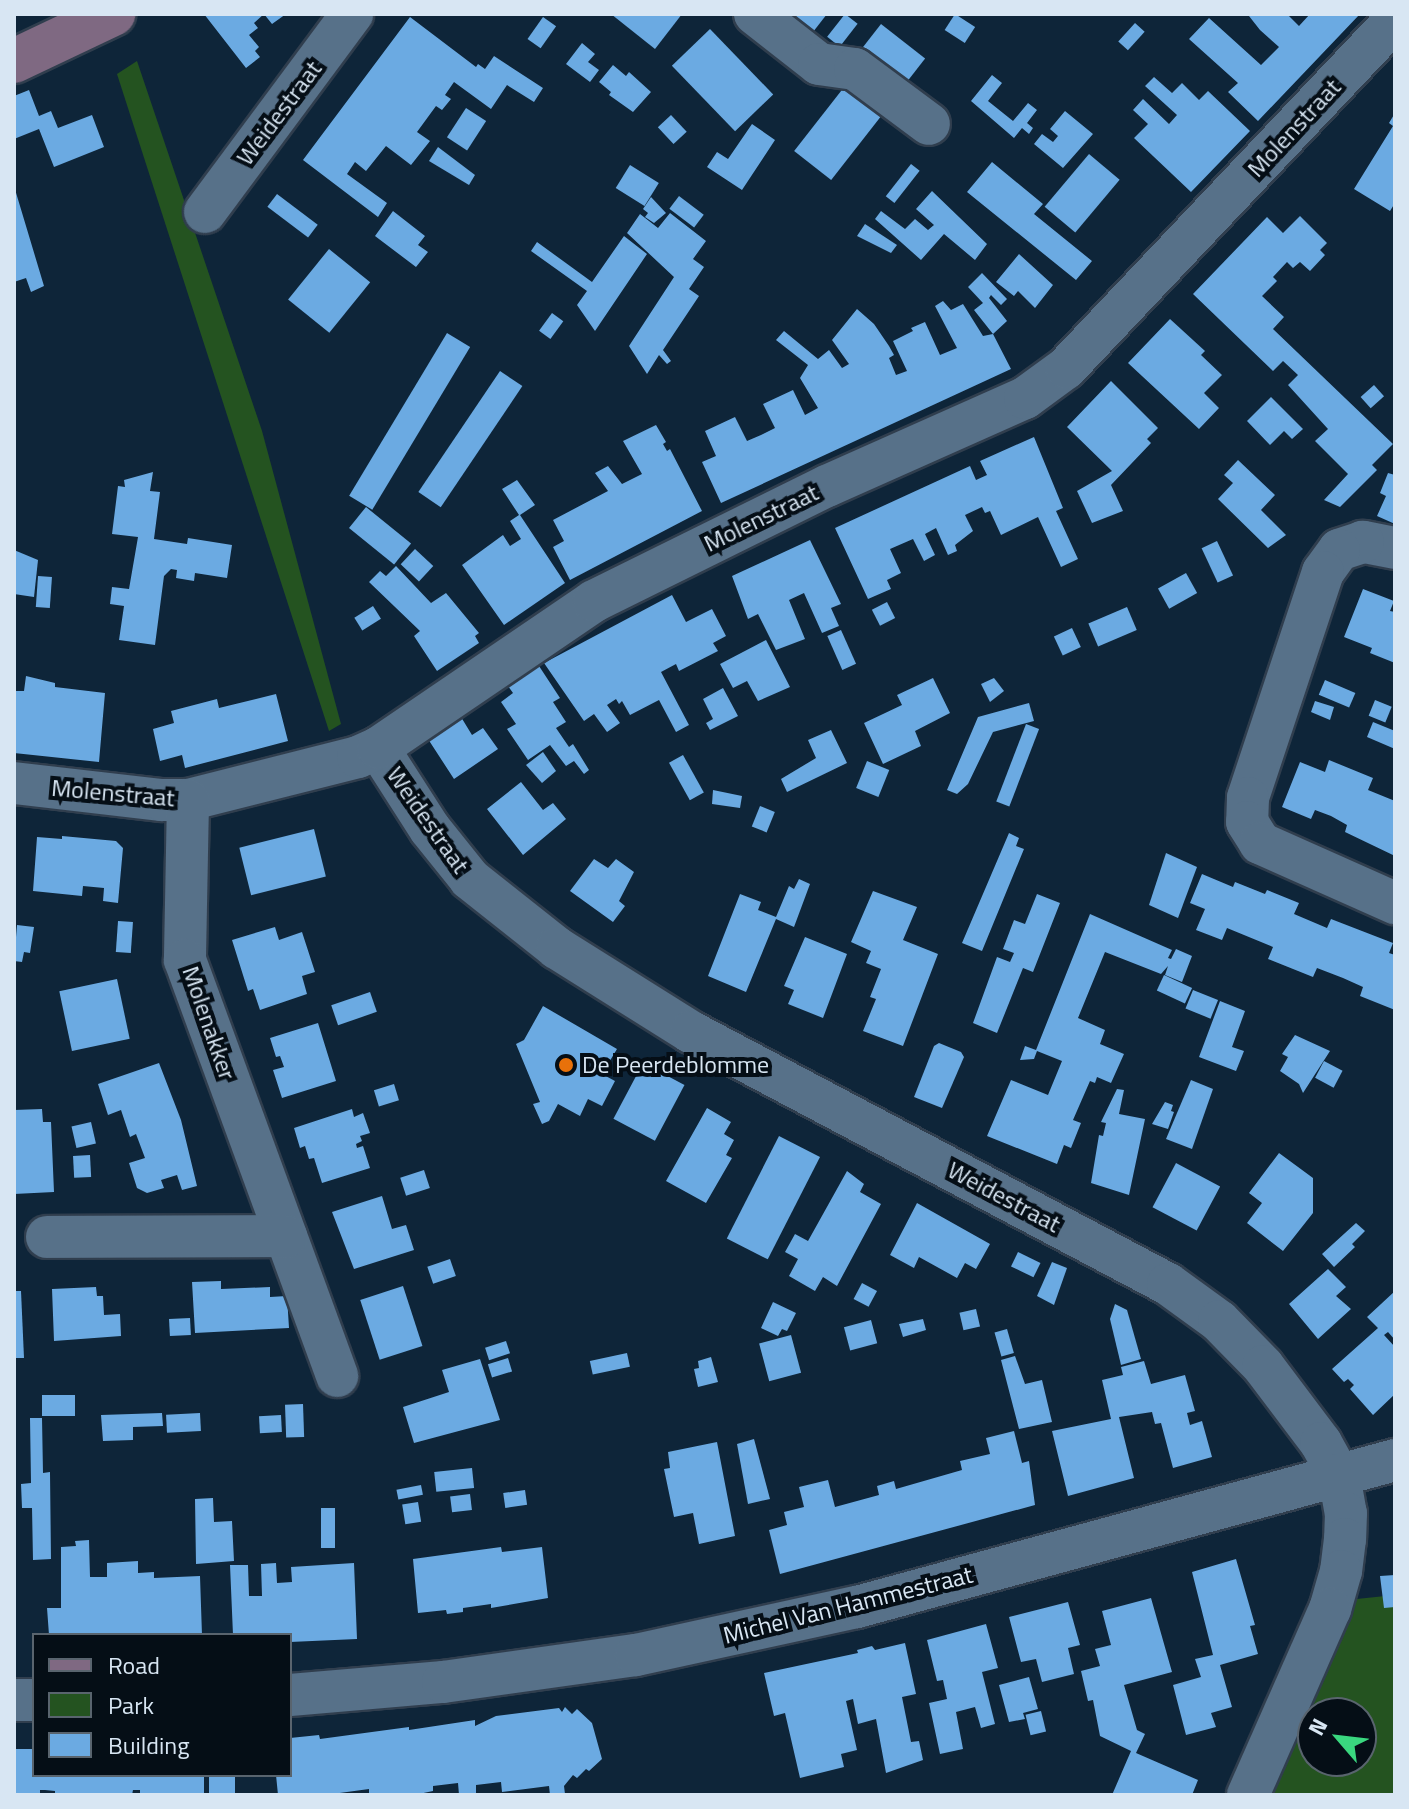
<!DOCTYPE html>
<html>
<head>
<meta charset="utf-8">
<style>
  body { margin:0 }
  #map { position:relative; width:1409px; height:1809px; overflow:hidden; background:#0e2539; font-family:"Titillium Web",sans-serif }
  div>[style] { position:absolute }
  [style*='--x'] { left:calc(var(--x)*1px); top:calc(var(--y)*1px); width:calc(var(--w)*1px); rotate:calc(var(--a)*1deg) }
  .green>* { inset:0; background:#245320 }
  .building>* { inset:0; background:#6baae2; transform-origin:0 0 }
  .roads { filter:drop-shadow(2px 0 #303e4e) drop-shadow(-2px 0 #303e4e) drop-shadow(0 2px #303e4e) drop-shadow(0 -2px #303e4e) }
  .minor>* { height:42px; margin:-21px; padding:0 21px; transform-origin:21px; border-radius:21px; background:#577189 }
  .secondary>* { height:44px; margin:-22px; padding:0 22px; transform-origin:22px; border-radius:22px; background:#7f6982 }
  .dots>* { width:22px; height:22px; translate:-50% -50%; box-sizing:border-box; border:4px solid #050e16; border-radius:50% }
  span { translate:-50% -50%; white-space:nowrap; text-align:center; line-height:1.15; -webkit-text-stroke:8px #050e16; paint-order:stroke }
  .street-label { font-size:24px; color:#d8e6f3 }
  .poi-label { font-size:24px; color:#d8e6f3 }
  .left { translate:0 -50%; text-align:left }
  .frame { position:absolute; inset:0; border:16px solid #d8e6f3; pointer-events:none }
  .legend { position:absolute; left:32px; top:1633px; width:260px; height:144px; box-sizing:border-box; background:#050e16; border:2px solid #59646e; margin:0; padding:10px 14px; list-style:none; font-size:24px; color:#d8e6f3 }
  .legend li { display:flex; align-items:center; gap:16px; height:40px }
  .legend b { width:40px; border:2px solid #59646e }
  .north { position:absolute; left:1297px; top:1697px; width:80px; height:80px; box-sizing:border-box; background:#050e16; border:2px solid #59646e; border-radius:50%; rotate:298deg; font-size:22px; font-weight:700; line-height:32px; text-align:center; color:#d8e6f3 }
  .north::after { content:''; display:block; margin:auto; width:28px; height:36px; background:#3ad77f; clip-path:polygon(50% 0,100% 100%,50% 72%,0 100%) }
</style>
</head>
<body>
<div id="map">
  <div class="green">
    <i style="clip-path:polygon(137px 61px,262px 431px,341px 724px,329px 731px,117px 74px)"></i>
    <i style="clip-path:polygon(evenodd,1395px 1595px,1395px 1795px,1262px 1795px,1347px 1600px,1395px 1595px,1313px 1713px,1361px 1713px,1361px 1761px,1313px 1761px,1313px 1713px)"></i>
  </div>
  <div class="building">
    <i style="clip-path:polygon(204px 14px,286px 14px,272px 24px,264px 14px,254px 23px,258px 28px,249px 35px,259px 47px,255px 51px,260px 57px,246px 68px)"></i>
    <i style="clip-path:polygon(611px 14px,682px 14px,655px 49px)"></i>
    <i style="clip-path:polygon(789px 14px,827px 14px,813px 32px)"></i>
    <i style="left:845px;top:14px;width:16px;height:29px;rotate:38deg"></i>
    <i style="left:955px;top:14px;width:24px;height:19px;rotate:33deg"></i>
    <i style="clip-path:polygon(1251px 14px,1287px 14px,1299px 26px,1310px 14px,1360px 14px,1258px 121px,1228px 92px,1238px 83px,1189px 39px,1209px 18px,1261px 65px,1279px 47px,1260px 30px,1249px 16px)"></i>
    <i style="clip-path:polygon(410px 17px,476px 67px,478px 64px,485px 69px,494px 56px,543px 88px,534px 102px,507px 85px,491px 109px,454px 82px,445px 95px,451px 99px,442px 110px,436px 106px,417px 132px,430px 141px,411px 165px,386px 146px,366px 171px,355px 162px,347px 174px,387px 203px,378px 217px,303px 160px)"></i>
    <i style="left:543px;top:17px;width:16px;height:27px;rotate:35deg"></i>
    <i style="left:1135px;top:23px;width:13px;height:25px;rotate:42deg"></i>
    <i style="left:881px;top:24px;width:56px;height:44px;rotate:38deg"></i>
    <i style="left:710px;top:29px;width:91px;height:53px;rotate:46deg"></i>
    <i style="clip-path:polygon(582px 43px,595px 54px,588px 62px,599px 70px,590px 82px,566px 64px)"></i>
    <i style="clip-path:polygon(613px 65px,626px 76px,629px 72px,651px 92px,633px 112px,609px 95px,611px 92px,599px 82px)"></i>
    <i style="clip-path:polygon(992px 75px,1002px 83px,988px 101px,1013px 121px,1028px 103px,1037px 110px,1027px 123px,1033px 128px,1029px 134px,1022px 128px,1014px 138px,971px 101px)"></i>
    <i style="left:852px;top:77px;width:47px;height:94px;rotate:38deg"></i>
    <i style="clip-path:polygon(1154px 77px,1172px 93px,1182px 83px,1199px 100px,1208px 91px,1250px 131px,1191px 192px,1134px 138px,1148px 124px,1133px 110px,1143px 99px,1169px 124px,1177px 115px,1145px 86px)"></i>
    <i style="clip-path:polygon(29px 90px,39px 116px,51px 111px,58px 128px,92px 115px,104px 147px,54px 167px,39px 129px,14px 139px,14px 96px)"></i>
    <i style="left:466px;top:108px;width:24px;height:35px;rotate:33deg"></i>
    <i style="clip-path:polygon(1065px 111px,1093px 134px,1063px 168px,1034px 144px,1042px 134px,1053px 142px,1058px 136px,1050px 129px)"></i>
    <i style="clip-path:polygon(1395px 113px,1395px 203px,1390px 211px,1354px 189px,1393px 126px,1389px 123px)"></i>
    <i style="left:671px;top:115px;width:23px;height:18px;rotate:47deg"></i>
    <i style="clip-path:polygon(752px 124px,775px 140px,742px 190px,707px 167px,717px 152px,728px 159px)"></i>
    <i style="clip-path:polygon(438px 147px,475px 175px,469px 185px,429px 161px)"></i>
    <i style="left:1089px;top:154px;width:40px;height:69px;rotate:40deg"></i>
    <i style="clip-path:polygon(992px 162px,1043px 204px,1034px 214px,1092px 261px,1076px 280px,967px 192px)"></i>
    <i style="left:911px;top:164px;width:11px;height:41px;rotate:38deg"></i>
    <i style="left:630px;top:165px;width:34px;height:27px;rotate:32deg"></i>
    <i style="clip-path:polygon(14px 186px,44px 286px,31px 292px,26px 278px,14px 282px)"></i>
    <i style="clip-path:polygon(932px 191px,987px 244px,975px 260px,944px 234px,921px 260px,875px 219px,881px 211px,905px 229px,915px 219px,928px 230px,934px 225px,916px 209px)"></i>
    <i style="left:277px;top:194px;width:51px;height:16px;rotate:37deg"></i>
    <i style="left:679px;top:196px;width:31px;height:16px;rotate:37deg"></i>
    <i style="clip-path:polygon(651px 197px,666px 213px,654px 223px,645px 217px,648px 213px,643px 209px)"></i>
    <i style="clip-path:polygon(393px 211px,425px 236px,418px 245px,428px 252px,416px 267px,375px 236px)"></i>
    <i style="clip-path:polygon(670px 213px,706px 241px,693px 259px,704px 267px,689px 289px,699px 296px,663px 350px,671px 361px,667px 364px,659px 355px,647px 374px,629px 346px,674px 277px,627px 233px,640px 214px,658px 228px)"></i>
    <i style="clip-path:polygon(1300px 216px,1327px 243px,1320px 250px,1325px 255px,1310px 271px,1300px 262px,1293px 268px,1287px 262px,1273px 277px,1277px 281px,1262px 296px,1284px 317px,1273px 329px,1393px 444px,1372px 465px,1377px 470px,1340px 507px,1324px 500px,1348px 474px,1315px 441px,1328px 429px,1288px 385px,1298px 375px,1283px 361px,1273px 371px,1193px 294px,1267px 217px,1283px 233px)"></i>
    <i style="clip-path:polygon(865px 224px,897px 245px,891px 253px,857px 236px)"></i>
    <i style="clip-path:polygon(624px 236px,647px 254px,595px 331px,577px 305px,587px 291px,531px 251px,537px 242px,592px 282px)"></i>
    <i style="left:329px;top:249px;width:53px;height:65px;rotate:39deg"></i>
    <i style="clip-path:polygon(1019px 254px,1053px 285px,1035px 308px,1018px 291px,1014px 296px,996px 282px)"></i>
    <i style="clip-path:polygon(982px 273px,1007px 299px,1001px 305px,991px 295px,989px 298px,1007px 321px,993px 334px,1011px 369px,721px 503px,702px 462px,716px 456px,705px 431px,735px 417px,747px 441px,761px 435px,775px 428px,763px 404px,793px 390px,805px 415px,818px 408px,800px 378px,808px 365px,776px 340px,784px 331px,818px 359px,829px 350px,842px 368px,849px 364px,832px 340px,857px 309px,874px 324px,889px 346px,894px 355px,889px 358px,896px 375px,907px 371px,893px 341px,913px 331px,911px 328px,925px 322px,940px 355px,957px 348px,935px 306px,943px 301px,951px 310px,963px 304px,983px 336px,993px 334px,974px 310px,983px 303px,968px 287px)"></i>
    <i style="left:552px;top:313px;width:14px;height:22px;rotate:36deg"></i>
    <i style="clip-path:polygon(1170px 319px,1205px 351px,1201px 355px,1222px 375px,1204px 393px,1219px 408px,1199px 429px,1128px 363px)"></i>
    <i style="left:447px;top:333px;width:27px;height:190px;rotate:31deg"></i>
    <i style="left:500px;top:371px;width:27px;height:146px;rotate:34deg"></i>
    <i style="clip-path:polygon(1111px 381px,1158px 428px,1147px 439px,1151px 443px,1111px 485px,1123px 511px,1092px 523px,1077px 491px,1112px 471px,1067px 427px)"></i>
    <i style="left:1374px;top:385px;width:15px;height:18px;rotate:48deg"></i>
    <i style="clip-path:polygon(1271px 397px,1303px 429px,1292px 439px,1284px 431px,1270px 445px,1247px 421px)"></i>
    <i style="clip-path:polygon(656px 425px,666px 442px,663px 444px,667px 451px,670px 449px,702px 511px,570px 580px,553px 547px,564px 541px,553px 520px,608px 491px,595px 473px,608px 466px,622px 484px,642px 474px,623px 441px)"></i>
    <i style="clip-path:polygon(1034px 437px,1063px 508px,1056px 511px,1078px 559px,1061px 567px,1038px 517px,1001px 535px,990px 511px,985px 513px,982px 507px,965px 515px,973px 531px,955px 545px,957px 551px,948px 555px,936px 528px,925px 534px,935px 555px,924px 561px,913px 539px,890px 549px,901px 573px,887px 580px,891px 589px,868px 599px,835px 528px,970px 466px,976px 480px,987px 475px,980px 461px)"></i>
    <i style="clip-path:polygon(1238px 460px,1275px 495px,1261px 510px,1286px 535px,1268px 548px,1218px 499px,1233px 483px,1224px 475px)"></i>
    <i style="clip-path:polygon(153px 472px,150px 491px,160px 492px,154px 539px,187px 544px,188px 538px,232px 545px,227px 578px,195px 573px,194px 581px,176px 578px,177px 570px,171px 569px,164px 576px,155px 645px,119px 640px,124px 606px,110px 604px,112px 587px,129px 589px,138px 537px,112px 534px,118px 486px,125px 487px,124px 480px)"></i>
    <i style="clip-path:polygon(1388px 473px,1395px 475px,1395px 524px,1377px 516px,1386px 496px,1380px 493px)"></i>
    <i style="clip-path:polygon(517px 480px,535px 505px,520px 515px,565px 583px,504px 625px,462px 565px,503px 535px,510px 546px,521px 539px,510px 521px,519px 515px,502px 489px)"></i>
    <i style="left:366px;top:507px;width:58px;height:27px;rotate:39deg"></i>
    <i style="clip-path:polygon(810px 540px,841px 604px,831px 608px,839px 626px,822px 633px,804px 593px,789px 600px,805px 639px,776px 650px,758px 614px,748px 619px,732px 576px)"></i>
    <i style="left:1217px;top:541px;width:38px;height:17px;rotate:65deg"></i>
    <i style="left:415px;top:549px;width:25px;height:21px;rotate:43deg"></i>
    <i style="clip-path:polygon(14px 550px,38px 560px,34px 597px,14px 594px)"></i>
    <i style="clip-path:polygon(396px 566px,431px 603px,446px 593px,479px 633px,475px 636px,479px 643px,437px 671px,414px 636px,420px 631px,369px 582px,380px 571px,386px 576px)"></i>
    <i style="left:1186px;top:573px;width:23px;height:32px;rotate:61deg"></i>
    <i style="left:38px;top:576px;width:14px;height:31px;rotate:4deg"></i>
    <i style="clip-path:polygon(1363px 589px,1394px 601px,1390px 611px,1395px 612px,1395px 663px,1370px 653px,1372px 648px,1344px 637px)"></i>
    <i style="clip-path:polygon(672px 595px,686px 622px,712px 609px,726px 636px,713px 643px,718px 651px,679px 671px,676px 664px,661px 672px,689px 725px,676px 732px,659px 700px,630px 715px,622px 701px,619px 704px,616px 699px,607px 705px,620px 723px,607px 732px,594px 714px,584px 721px,544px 663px)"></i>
    <i style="left:887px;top:602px;width:18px;height:17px;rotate:63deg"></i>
    <i style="left:373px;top:606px;width:15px;height:22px;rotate:58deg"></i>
    <i style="left:1127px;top:607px;width:25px;height:42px;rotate:67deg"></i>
    <i style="left:1072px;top:628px;width:21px;height:20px;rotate:65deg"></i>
    <i style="left:841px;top:630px;width:37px;height:15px;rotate:66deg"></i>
    <i style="clip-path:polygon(766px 640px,790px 687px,758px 701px,747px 681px,733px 688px,720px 664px)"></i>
    <i style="clip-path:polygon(539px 666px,560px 698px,553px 702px,566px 722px,556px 728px,569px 747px,573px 744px,589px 770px,584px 774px,574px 761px,566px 766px,550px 745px,528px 760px,507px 729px,516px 724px,501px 702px,513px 693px,508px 686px)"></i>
    <i style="clip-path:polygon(26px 676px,55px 683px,55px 687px,105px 693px,99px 762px,14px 753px,14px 691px,24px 691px)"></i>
    <i style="clip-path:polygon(933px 678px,950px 713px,915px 731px,921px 746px,883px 764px,864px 723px,902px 705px,897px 695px)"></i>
    <i style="clip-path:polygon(994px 678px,1004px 691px,990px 702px,981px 684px)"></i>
    <i style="left:1325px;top:680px;width:33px;height:16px;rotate:23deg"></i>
    <i style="clip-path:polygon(723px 688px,738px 716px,710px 730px,706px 723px,713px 719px,703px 699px)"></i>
    <i style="clip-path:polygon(276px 694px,288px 741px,185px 768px,182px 755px,160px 761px,153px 729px,174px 723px,171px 711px,217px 699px,219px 708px)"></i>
    <i style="left:1375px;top:700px;width:18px;height:17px;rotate:22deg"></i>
    <i style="clip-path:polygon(1315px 701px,1334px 707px,1330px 720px,1311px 712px)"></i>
    <i style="clip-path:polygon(1029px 703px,1034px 721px,993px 732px,968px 784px,957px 794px,947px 790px,978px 717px)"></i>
    <i style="clip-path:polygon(461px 717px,472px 735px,483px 728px,498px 749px,454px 779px,428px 739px)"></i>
    <i style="clip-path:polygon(1373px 722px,1395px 731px,1395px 749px,1367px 737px)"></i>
    <i style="left:1026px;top:724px;width:14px;height:83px;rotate:21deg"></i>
    <i style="clip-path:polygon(831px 730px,847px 763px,787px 792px,781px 779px,816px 758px,808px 740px)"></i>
    <i style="clip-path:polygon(543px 752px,556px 771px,542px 783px,526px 765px)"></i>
    <i style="left:683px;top:755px;width:43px;height:16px;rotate:61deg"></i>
    <i style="clip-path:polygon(1329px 760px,1373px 778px,1368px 790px,1395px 801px,1395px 856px,1345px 832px,1347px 825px,1331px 816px,1315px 810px,1311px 819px,1282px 807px,1300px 762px,1325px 772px)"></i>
    <i style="left:867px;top:761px;width:24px;height:29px;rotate:22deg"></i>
    <i style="clip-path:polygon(521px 782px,543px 810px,553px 803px,566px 819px,523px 855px,487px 809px)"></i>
    <i style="clip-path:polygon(713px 790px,742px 796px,740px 808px,712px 804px)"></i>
    <i style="left:760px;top:806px;width:16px;height:22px;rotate:22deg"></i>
    <i style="left:314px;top:829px;width:49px;height:77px;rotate:76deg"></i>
    <i style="clip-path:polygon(1009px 833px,1019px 838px,1016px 846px,1024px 849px,982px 951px,962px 943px)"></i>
    <i style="clip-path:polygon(62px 836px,116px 841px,123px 848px,118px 903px,103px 901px,104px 888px,83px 886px,82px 896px,33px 891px,37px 837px,62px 839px)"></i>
    <i style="clip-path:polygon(1166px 853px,1197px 867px,1178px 918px,1149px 905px)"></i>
    <i style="clip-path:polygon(594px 859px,608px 868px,616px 859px,634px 872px,619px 901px,625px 906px,613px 922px,570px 891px)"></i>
    <i style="clip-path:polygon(1202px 874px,1233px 887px,1235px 882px,1265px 894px,1267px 890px,1299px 903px,1294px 914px,1327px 928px,1331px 919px,1393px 943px,1389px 953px,1395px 955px,1395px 1010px,1360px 996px,1363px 987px,1343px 978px,1317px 968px,1313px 977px,1268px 959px,1273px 947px,1227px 928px,1222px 940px,1196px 930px,1205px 909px,1190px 903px)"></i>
    <i style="clip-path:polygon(799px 879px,810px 884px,794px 927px,776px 919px,746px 992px,708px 976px,740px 894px,761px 902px,758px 910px,776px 917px,789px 886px,794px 889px)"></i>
    <i style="clip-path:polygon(873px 891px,917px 907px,903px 940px,938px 954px,903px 1046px,863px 1031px,876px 999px,870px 997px,881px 969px,866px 963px,871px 951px,851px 942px)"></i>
    <i style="clip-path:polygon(1037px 894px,1060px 903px,1033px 972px,1023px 968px,997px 1033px,973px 1023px,997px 957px,1010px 962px,1014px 953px,1003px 949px,1014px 920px,1025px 924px)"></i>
    <i style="clip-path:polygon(1090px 914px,1172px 950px,1168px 958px,1171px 959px,1176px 949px,1192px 956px,1182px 982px,1165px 975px,1168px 966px,1161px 974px,1105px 952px,1078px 1018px,1105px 1030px,1100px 1044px,1124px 1054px,1111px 1083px,1097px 1077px,1095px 1083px,1090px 1081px,1073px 1120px,1081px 1123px,1071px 1148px,1064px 1145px,1057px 1164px,987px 1136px,1011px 1080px,1048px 1095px,1062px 1061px,1037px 1051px,1034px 1059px,1020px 1060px,1025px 1046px,1036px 1050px)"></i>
    <i style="left:118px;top:921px;width:15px;height:31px;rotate:4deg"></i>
    <i style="clip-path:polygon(17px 925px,34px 927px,30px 953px,24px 952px,22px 962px,14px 961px)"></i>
    <i style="clip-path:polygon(275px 927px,279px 940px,302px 932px,315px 972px,302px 976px,307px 994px,260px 1010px,253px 989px,248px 991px,232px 940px)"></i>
    <i style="clip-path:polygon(805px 937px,847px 954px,823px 1018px,788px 1004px,794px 990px,784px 986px)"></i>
    <i style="left:1164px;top:975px;width:31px;height:17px;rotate:25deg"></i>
    <i style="left:117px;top:979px;width:61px;height:59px;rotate:78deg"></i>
    <i style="left:1193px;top:990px;width:27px;height:20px;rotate:22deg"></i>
    <i style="left:370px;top:992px;width:21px;height:41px;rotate:71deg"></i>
    <i style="clip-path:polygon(1220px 1001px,1245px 1011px,1232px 1047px,1244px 1051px,1236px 1071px,1199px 1057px)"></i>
    <i style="clip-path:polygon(543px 1006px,617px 1049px,602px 1074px,615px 1081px,602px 1106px,588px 1099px,580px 1116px,558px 1104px,549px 1121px,542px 1124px,533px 1104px,540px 1102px,516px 1044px,524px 1040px)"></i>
    <i style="clip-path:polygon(318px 1023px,336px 1081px,282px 1098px,273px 1070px,284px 1067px,280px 1056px,276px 1057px,270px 1038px)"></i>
    <i style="clip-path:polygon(1295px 1035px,1330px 1051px,1303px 1093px,1299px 1084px,1280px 1071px,1288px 1057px,1282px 1054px)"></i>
    <i style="clip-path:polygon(939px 1043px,961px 1052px,964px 1057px,942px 1108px,914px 1097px,934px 1046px)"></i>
    <i style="left:1324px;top:1061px;width:21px;height:19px;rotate:28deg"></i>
    <i style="clip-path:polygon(159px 1063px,181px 1120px,197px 1186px,182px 1190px,177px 1175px,161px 1180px,164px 1188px,147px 1193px,137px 1188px,129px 1163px,145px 1158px,136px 1134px,130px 1137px,121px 1110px,108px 1115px,98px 1084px)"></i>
    <i style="left:643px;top:1063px;width:47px;height:63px;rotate:28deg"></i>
    <i style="clip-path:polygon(1191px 1080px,1213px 1089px,1192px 1149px,1166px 1139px)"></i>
    <i style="left:394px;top:1084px;width:17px;height:21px;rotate:73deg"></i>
    <i style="clip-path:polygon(1117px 1089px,1124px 1090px,1119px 1114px,1145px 1119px,1129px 1195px,1091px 1183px,1099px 1135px,1103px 1136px,1106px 1123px,1101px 1122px)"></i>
    <i style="clip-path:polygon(1165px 1102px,1173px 1105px,1171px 1111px,1174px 1112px,1168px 1129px,1152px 1124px)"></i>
    <i style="clip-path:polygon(707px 1108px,731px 1122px,724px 1134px,734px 1140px,726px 1155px,732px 1158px,706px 1203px,666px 1181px)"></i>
    <i style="clip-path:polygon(42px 1109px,43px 1122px,51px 1122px,54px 1192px,14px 1194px,14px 1110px)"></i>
    <i style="clip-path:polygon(352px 1109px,354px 1117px,363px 1113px,370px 1133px,360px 1136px,362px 1141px,356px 1144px,357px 1148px,363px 1146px,370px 1168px,322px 1183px,314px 1158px,309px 1159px,305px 1146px,300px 1148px,294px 1128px)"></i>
    <i style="left:91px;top:1122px;width:22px;height:20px;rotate:77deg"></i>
    <i style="left:779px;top:1136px;width:46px;height:115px;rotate:27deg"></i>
    <i style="clip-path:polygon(1279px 1153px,1313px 1178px,1313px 1213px,1283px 1251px,1247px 1223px,1262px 1203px,1249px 1193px)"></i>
    <i style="left:90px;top:1155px;width:22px;height:17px;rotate:87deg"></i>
    <i style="left:1176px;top:1163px;width:50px;height:50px;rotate:28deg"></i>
    <i style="left:424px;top:1170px;width:19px;height:25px;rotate:72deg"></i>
    <i style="clip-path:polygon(847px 1171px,864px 1184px,860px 1192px,881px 1204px,837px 1286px,823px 1277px,815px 1291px,789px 1276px,798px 1259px,785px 1252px,795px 1234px,808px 1241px)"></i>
    <i style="clip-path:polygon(382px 1196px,392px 1229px,406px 1225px,414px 1250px,354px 1269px,332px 1212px)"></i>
    <i style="clip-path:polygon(917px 1203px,990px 1244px,976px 1269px,965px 1263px,957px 1278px,919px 1257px,914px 1268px,890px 1255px)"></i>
    <i style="clip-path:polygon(1356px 1223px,1365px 1231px,1352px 1244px,1355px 1247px,1334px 1267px,1322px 1254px)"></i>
    <i style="left:1018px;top:1252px;width:25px;height:16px;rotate:26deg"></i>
    <i style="left:450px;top:1259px;width:18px;height:24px;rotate:71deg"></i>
    <i style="clip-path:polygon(1052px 1262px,1067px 1268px,1054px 1305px,1037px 1296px)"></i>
    <i style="clip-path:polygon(1328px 1269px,1346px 1287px,1336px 1296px,1351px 1309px,1318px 1339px,1289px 1304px)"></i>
    <i style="clip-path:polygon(221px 1281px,221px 1289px,270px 1287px,270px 1297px,287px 1296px,289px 1328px,195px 1333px,192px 1282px)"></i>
    <i style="left:862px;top:1283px;width:17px;height:18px;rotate:28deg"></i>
    <i style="left:403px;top:1286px;width:63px;height:45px;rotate:72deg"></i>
    <i style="clip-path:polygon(96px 1287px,97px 1296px,103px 1296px,104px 1315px,120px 1314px,121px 1336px,54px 1341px,52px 1289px)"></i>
    <i style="clip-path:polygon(14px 1291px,21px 1291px,24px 1358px,14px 1358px)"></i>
    <i style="clip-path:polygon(1395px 1291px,1395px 1340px,1388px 1332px,1384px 1335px,1395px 1347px,1395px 1394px,1373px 1415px,1350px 1389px,1354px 1385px,1348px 1379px,1344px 1382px,1332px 1369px,1378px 1328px,1367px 1317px)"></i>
    <i style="clip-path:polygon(773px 1302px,796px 1313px,787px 1331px,782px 1329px,778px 1336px,761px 1328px)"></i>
    <i style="clip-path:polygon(1115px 1304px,1127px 1310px,1141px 1359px,1121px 1365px,1110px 1319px)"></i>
    <i style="left:976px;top:1309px;width:18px;height:17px;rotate:77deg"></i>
    <i style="left:190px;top:1318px;width:17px;height:21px;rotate:87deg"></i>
    <i style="clip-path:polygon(923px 1319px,926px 1330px,903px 1337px,899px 1324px)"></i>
    <i style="left:871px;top:1320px;width:24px;height:28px;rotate:75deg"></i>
    <i style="left:1007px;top:1329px;width:25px;height:13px;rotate:74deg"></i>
    <i style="left:791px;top:1335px;width:39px;height:33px;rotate:75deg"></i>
    <i style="left:506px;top:1341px;width:13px;height:22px;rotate:72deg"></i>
    <i style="left:627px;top:1353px;width:14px;height:38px;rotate:78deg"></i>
    <i style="clip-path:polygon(1015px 1356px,1025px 1384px,1042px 1380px,1052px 1422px,1019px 1429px,1001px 1360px)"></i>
    <i style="clip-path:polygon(711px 1357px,718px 1382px,698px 1387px,694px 1369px,699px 1368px,698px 1361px)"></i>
    <i style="left:508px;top:1358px;width:14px;height:21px;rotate:73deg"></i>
    <i style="clip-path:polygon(480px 1359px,500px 1420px,414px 1443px,403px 1407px,449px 1392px,442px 1370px)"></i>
    <i style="clip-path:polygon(1144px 1361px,1151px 1384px,1185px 1375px,1195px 1411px,1187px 1413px,1190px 1425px,1202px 1421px,1212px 1457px,1173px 1468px,1161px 1423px,1155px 1424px,1152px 1412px,1119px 1417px,1134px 1478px,1068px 1496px,1052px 1431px,1111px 1419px,1102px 1380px,1123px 1375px,1121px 1367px)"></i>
    <i style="left:75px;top:1395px;width:21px;height:33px;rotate:90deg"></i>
    <i style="left:303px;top:1404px;width:33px;height:18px;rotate:88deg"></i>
    <i style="clip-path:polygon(162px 1413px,163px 1426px,133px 1427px,133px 1440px,103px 1441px,101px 1415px)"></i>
    <i style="left:200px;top:1413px;width:18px;height:34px;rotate:87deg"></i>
    <i style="left:281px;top:1415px;width:17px;height:22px;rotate:87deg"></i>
    <i style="clip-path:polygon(30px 1418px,42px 1418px,43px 1473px,50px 1472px,51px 1559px,33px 1560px,32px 1508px,22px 1508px,21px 1484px,31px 1483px)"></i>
    <i style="clip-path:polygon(1014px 1431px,1022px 1463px,1029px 1461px,1035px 1505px,780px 1574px,769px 1530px,787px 1525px,784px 1512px,804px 1507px,799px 1487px,828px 1480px,835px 1507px,879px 1495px,877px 1486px,894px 1481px,896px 1489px,962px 1470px,960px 1461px,990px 1454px,986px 1438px)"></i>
    <i style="clip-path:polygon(754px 1439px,770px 1499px,748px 1504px,737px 1444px)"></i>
    <i style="clip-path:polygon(717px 1442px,735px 1536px,699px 1544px,693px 1513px,674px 1517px,664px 1469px,670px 1468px,668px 1452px)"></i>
    <i style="left:472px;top:1468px;width:20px;height:38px;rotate:84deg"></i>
    <i style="left:421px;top:1485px;width:10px;height:25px;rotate:79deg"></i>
    <i style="left:525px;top:1490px;width:15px;height:22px;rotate:82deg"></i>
    <i style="left:470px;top:1494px;width:16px;height:20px;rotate:83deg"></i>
    <i style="clip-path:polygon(213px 1498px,214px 1522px,232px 1521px,234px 1561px,196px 1564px,195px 1499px)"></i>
    <i style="left:418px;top:1502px;width:20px;height:16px;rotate:81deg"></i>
    <i style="left:321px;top:1508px;width:14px;height:40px"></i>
    <i style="clip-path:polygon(89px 1540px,90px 1577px,107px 1577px,107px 1563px,138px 1561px,138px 1573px,154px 1572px,154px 1578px,200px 1576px,202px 1635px,49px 1635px,47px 1608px,61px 1608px,61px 1547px,76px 1546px,75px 1541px)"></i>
    <i style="clip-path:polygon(501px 1547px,502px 1552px,542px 1547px,548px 1598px,491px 1608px,491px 1604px,463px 1608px,463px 1612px,447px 1614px,446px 1610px,418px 1613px,413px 1559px)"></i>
    <i style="clip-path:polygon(1236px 1559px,1255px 1625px,1250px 1626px,1258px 1654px,1220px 1665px,1232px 1707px,1211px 1713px,1216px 1727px,1186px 1735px,1173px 1685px,1201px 1677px,1195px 1659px,1213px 1655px,1192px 1572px)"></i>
    <i style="clip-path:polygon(276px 1563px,277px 1583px,292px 1582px,291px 1567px,354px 1563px,357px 1639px,290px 1642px,290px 1635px,233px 1635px,230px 1565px,248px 1565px,249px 1596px,262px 1596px,261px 1564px)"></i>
    <i style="clip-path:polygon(1395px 1575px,1395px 1607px,1384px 1608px,1380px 1576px)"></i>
    <i style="clip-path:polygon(1151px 1598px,1172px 1672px,1124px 1685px,1137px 1730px,1145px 1734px,1136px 1753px,1198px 1780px,1192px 1795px,1112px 1795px,1131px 1751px,1100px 1736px,1093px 1700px,1088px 1701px,1081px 1671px,1100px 1666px,1095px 1649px,1111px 1645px,1102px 1611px)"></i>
    <i style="clip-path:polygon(1068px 1602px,1080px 1645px,1068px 1648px,1074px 1674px,1042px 1682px,1036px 1659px,1021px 1662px,1009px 1617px)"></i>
    <i style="clip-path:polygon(986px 1624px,998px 1668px,982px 1672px,995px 1724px,981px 1728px,975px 1707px,956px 1712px,963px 1749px,940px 1754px,929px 1703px,947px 1699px,943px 1680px,937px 1681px,927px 1640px)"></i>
    <i style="clip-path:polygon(905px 1643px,916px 1694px,902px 1697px,911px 1742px,919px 1741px,923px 1760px,886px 1773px,876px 1719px,858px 1724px,853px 1699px,846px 1701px,857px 1750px,841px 1754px,844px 1767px,800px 1778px,785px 1713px,774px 1716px,764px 1673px,858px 1653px,857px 1650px,872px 1646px,875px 1650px)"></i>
    <i style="clip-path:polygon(1029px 1677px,1038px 1709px,1023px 1713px,1025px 1719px,1009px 1722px,999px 1685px)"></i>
    <i style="clip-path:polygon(565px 1707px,572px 1714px,577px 1709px,592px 1723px,602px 1759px,589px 1771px,586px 1769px,577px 1778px,573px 1775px,564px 1786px,565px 1794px,550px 1795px,549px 1786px,502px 1792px,501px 1782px,476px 1785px,476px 1795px,459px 1795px,458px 1783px,433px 1786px,433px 1791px,414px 1795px,369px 1795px,369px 1789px,325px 1795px,278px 1795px,276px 1775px,290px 1775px,290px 1738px,319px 1735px,320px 1739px,409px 1727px,409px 1730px,475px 1720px,475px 1726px,496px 1716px,559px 1708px,562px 1712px)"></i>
    <i style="left:1041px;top:1711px;width:21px;height:16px;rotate:76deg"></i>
    <i style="clip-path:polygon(14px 1749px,34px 1749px,34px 1775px,204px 1775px,204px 1795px,140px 1795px,140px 1790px,133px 1790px,132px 1795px,55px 1795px,55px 1791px,45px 1790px,40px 1790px,40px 1795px,14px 1795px)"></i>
    <i style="left:209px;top:1775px;width:26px;height:20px"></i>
  </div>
  <div class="roads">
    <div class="minor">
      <i style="--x:755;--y:14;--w:81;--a:38"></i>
      <i style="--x:819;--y:64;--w:36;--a:8"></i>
      <i style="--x:855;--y:69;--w:92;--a:36.6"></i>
      <i style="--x:205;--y:212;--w:247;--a:-53.4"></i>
      <i style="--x:1395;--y:548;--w:33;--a:-169"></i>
      <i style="--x:1363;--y:542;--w:25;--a:162"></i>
      <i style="--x:1339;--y:550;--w:27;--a:126"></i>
      <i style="--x:1323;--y:572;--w:238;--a:108.4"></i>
      <i style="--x:1248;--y:798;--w:24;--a:92"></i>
      <i style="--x:1247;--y:822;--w:25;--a:58"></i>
      <i style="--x:1260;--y:843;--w:148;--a:24"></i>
      <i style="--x:378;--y:748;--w:96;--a:57.3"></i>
      <i style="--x:430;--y:829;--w:64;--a:51.3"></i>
      <i style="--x:470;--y:879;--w:111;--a:38.4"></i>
      <i style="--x:557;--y:948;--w:158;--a:32.1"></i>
      <i style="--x:691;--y:1032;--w:539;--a:27.85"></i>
      <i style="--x:1168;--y:1284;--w:63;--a:36"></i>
      <i style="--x:1219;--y:1321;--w:63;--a:45.6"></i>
      <i style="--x:1263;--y:1366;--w:96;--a:53"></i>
      <i style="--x:1321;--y:1443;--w:37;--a:61"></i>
      <i style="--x:1339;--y:1475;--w:39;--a:80"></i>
      <i style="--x:1346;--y:1513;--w:26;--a:92"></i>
      <i style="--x:1345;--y:1539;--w:32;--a:97"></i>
      <i style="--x:1341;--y:1571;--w:40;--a:106"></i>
      <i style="--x:1330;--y:1609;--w:203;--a:113.8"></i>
      <i style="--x:14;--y:783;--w:149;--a:6.6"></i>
      <i style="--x:162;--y:800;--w:26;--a:0"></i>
      <i style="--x:188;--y:800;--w:175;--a:-14.2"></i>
      <i style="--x:358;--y:757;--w:22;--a:-24"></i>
      <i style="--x:378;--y:748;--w:261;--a:-34.2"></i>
      <i style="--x:594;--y:601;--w:260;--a:-26.3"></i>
      <i style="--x:827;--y:486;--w:217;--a:-24"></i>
      <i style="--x:1025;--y:398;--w:51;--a:-36.2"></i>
      <i style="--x:1066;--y:368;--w:479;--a:-46.6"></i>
      <i style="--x:188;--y:800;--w:160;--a:91.1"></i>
      <i style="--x:185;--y:960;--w:443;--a:69.9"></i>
      <i style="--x:47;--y:1237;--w:239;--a:-0.2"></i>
      <i style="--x:290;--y:1695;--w:154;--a:-4.9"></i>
      <i style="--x:443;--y:1682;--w:195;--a:-8"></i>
      <i style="--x:636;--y:1655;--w:226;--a:-12.3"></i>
      <i style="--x:857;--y:1607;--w:558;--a:-15.28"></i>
      <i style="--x:14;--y:1700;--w:20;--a:0"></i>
    </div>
    <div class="secondary">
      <i style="--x:14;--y:61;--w:110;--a:-25.4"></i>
    </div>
  </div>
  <div class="dots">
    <i style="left:566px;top:1065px;background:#e8710a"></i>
  </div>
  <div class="street-label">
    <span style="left:279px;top:113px;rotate:-53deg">Weidestraat</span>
    <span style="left:1294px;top:128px;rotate:-47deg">Molenstraat</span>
    <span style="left:761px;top:518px;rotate:-26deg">Molenstraat</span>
    <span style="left:113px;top:793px;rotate:5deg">Molenstraat</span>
    <span style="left:428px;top:820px;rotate:55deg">Weidestraat</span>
    <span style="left:209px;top:1023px;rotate:71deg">Molenakker</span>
    <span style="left:1004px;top:1197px;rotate:28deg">Weidestraat</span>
    <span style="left:848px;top:1605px;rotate:-14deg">Michel Van Hammestraat</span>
  </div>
  <div class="poi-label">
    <span class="left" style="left:582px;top:1065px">De Peerdeblomme</span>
  </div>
  <div class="frame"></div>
  <ul class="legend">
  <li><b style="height:10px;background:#7f6982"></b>Road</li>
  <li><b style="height:22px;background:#245320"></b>Park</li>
  <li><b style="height:22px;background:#6baae2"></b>Building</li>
  </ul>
  <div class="north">N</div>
</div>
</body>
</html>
